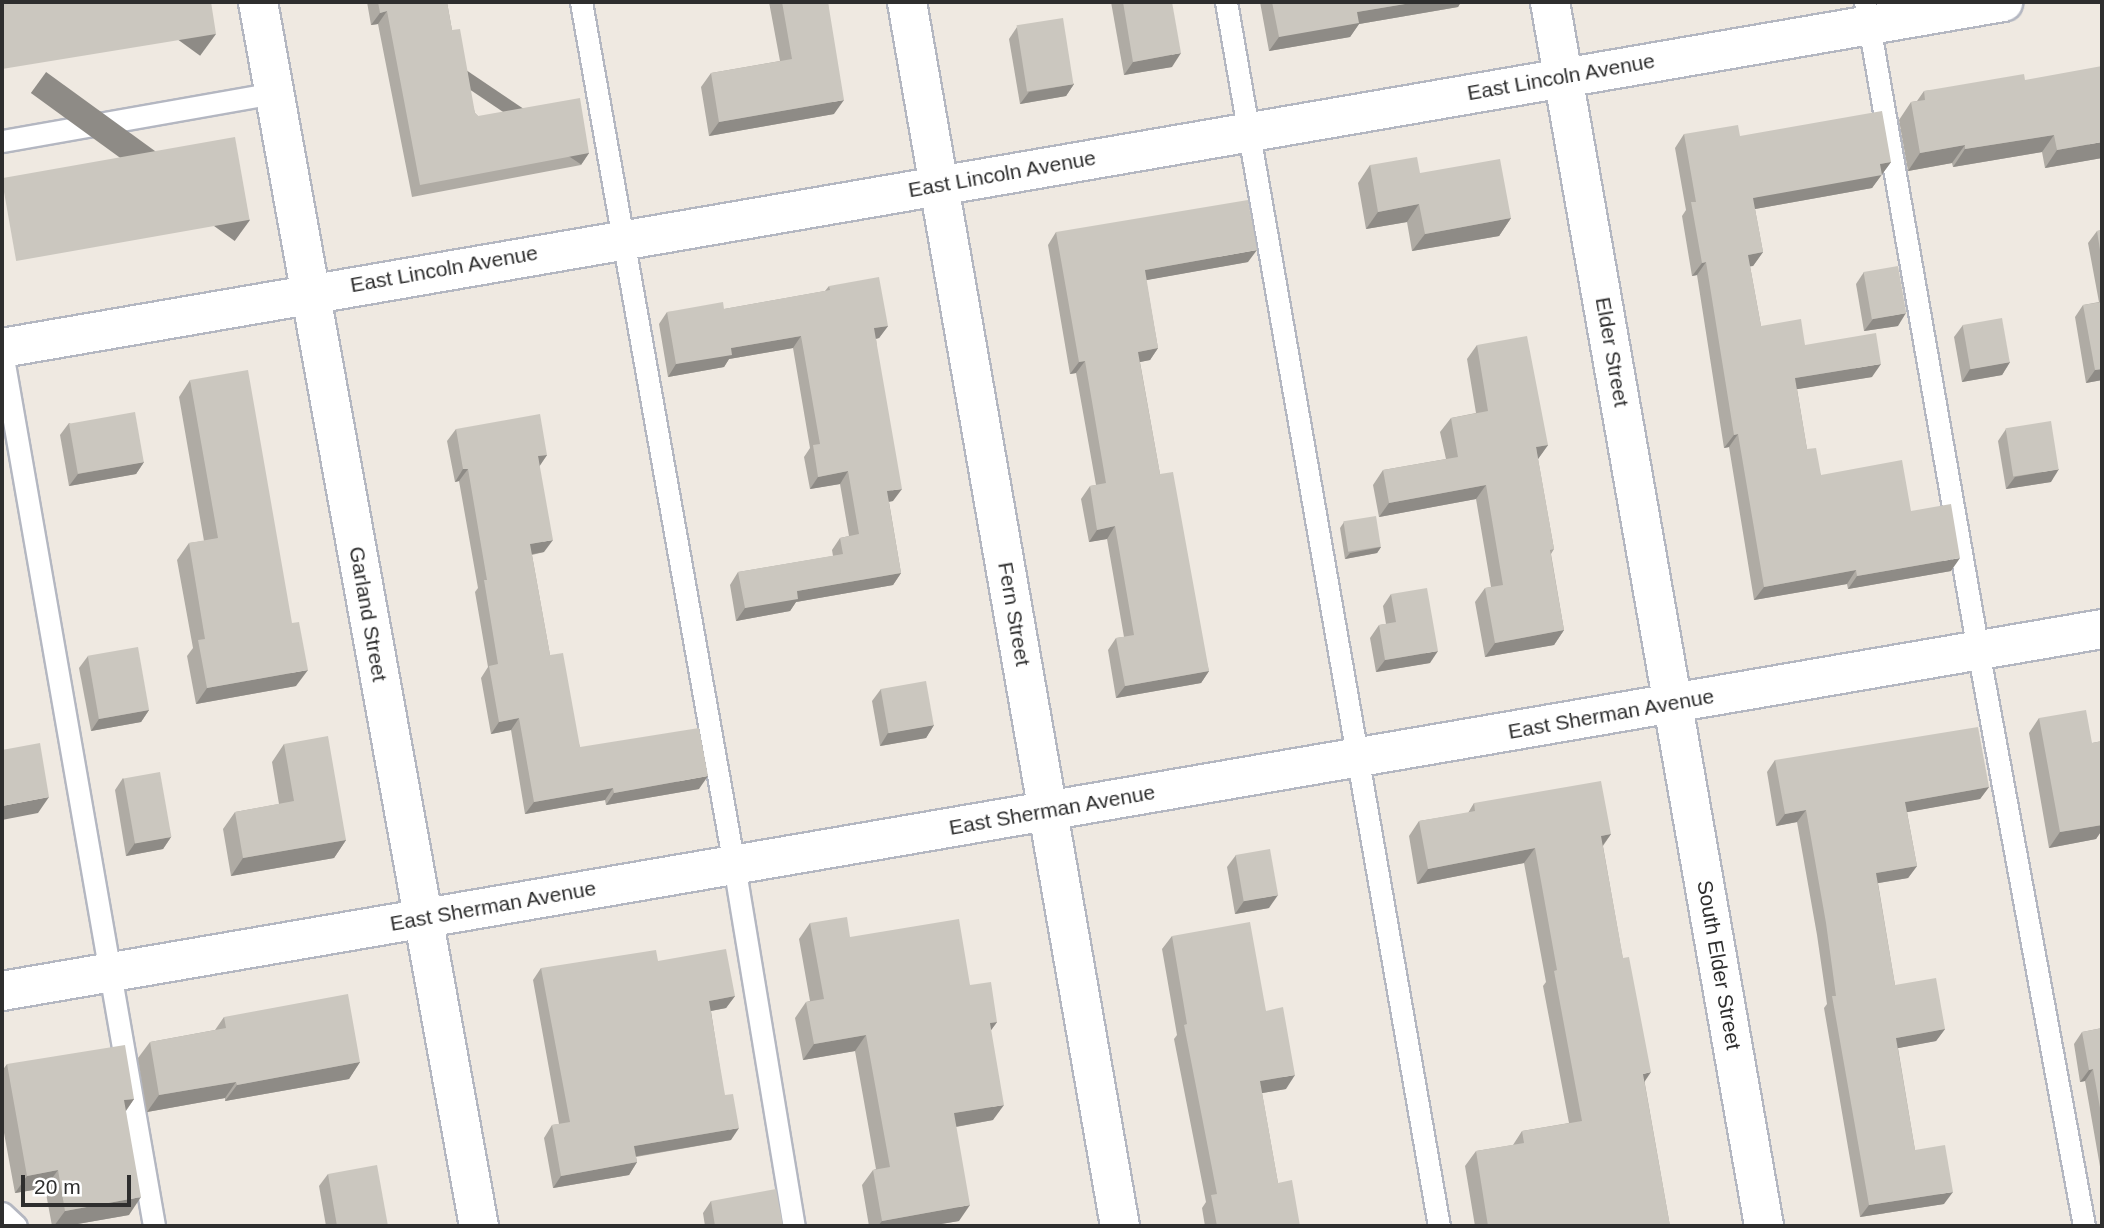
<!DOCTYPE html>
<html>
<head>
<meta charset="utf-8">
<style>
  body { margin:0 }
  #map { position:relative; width:2104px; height:1228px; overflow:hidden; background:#efe9e1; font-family:Arial,sans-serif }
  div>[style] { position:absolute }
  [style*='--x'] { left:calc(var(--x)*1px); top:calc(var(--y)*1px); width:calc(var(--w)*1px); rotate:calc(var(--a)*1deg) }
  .roads { filter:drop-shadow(2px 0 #b4b7c1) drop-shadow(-2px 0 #b4b7c1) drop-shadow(0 2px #b4b7c1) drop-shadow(0 -2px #b4b7c1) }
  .lane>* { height:21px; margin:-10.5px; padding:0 10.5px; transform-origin:10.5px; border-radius:10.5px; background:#fff }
  .street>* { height:38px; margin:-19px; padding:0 19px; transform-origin:19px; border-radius:19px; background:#fff }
  .wall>* { inset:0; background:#afaba4 }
  .shaded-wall>* { inset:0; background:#8e8b86; transform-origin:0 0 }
  .building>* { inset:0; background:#cbc7bf; transform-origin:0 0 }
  span { translate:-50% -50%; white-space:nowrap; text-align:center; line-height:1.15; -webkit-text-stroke:7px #fff; paint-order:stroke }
  .street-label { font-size:21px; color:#2e2e2e }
  .frame { position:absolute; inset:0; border:4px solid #2e2e2e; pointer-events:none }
  .scale { position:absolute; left:21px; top:1175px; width:110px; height:32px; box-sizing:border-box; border:4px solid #2e2e2e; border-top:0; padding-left:9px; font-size:21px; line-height:24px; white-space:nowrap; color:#2e2e2e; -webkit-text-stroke:5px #fff; paint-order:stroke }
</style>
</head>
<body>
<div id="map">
  <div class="roads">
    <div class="lane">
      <i style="--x:581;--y:2;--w:876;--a:79.95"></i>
      <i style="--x:734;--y:865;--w:366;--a:80.6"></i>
      <i style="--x:1226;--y:2;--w:1242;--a:80.13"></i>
      <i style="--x:1865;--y:2;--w:658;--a:80.11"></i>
      <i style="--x:1978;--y:650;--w:586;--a:79.57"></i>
      <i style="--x:2;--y:141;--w:276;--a:-10"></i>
      <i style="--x:2;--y:352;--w:887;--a:80.13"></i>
      <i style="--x:2;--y:1213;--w:19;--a:43"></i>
    </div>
    <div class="street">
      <i style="--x:258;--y:2;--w:1244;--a:79.77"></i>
      <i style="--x:907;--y:2;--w:1242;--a:80.13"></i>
      <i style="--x:1550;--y:2;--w:1243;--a:80.08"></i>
      <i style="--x:2;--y:348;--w:2031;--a:-9.81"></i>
      <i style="--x:2;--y:991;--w:2131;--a:-9.78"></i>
    </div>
  </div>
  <div class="wall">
    <i style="clip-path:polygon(367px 2px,447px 2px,452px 30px,475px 113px,478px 116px,589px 153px,581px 165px,412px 197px,378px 24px,371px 25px)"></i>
    <i style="clip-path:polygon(769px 2px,828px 2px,834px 114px,709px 136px,701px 87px,711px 73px,780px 61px)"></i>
    <i style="clip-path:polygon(1111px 2px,1172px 2px,1172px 67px,1124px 75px)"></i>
    <i style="clip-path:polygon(1260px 2px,1461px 2px,1458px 7px,1359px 24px,1350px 37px,1269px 51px)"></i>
    <i style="clip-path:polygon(1017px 27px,1074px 84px,1066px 96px,1020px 104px,1009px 39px)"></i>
    <i style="clip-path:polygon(2025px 80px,2102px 158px,2045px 168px,2042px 152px,1953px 167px,1952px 163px,1908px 171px,1899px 120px,1911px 102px,1917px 101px,1924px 91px)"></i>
    <i style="clip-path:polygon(1684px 134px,1740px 136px,1891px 162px,1872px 188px,1755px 209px,1763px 252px,1753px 266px,1750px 266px,1761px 326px,1805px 345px,1872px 377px,1797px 389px,1807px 449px,1821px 475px,1911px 511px,1951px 571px,1848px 589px,1847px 584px,1754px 600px,1729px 447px,1724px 448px,1697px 275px,1692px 276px,1682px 216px,1686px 210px,1675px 148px)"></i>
    <i style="clip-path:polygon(1370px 165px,1420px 173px,1511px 218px,1499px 236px,1412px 251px,1407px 222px,1366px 229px,1358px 183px)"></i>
    <i style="clip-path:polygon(2102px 230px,2102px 380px,2086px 383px,2075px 317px,2083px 305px,2099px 302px,2088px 243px,2097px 231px)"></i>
    <i style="clip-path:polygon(1056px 232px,1248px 262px,1146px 280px,1158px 348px,1150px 360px,1140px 362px,1160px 474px,1209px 671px,1201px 683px,1116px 698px,1108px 650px,1116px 638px,1124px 637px,1107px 539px,1089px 542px,1081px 499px,1090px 486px,1096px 485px,1076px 373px,1070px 374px,1048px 245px)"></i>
    <i style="clip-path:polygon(1864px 272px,1898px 326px,1864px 331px,1856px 284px)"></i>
    <i style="clip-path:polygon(829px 286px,888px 326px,879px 338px,876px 339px,893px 501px,889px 502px,901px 573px,893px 585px,796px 602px,790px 611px,736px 621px,730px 585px,738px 572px,833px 556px,832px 550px,840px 538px,849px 536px,840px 484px,810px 489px,804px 457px,810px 448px,793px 348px,729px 359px,724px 367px,668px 377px,659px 324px,667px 312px,724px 309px,825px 291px)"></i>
    <i style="clip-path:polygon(1963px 325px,2010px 362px,2002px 375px,1962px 382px,1954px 337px)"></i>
    <i style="clip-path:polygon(1477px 345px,1548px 445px,1538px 459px,1554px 549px,1551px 554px,1564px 630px,1554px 645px,1485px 657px,1475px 602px,1485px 588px,1491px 587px,1476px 499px,1379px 517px,1373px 485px,1383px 470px,1446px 459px,1440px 432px,1451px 418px,1476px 413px,1467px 359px)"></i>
    <i style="clip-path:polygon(190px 380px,296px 686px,196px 704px,187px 656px,193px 648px,177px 560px,189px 543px,204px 541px,179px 397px)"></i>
    <i style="clip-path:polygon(69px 423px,144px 462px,136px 474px,69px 486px,60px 435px)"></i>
    <i style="clip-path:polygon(456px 429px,547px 455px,539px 466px,544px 552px,532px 555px,550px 655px,580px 747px,699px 789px,606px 805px,605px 800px,525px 814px,511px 730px,491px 734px,481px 678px,488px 667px,475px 592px,478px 588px,459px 481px,455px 482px,447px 441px)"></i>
    <i style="clip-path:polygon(2006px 429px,2051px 482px,2006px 489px,1998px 441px)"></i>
    <i style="clip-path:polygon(1344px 522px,1381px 547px,1377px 553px,1345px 559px,1340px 528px)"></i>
    <i style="clip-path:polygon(1391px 594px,1430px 663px,1376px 672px,1370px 638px,1379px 625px,1386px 624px,1383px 606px)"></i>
    <i style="clip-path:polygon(88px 656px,149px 710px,141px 722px,91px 731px,79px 668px)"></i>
    <i style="clip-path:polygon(881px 689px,934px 725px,926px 738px,880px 746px,872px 701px)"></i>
    <i style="clip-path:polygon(2039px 718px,2092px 743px,2102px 741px,2102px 830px,2096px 839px,2049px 848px,2029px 733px)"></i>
    <i style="clip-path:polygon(284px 744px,346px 840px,334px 858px,231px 876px,223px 829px,235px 812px,279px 804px,272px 762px)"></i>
    <i style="clip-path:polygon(1775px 760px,1989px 787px,1980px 799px,1907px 812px,1917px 866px,1908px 878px,1878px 883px,1895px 985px,1945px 1029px,1936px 1041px,1898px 1048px,1915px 1150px,1944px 1204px,1860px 1217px,1824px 1008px,1827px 1004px,1817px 935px,1797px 822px,1776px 826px,1767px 772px)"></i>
    <i style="clip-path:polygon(123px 778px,171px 837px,163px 849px,126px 856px,115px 790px)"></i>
    <i style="clip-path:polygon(1474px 803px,1611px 834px,1603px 846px,1670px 1226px,1475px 1226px,1465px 1166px,1476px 1151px,1513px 1145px,1522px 1131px,1569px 1123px,1543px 986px,1546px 982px,1524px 863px,1417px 884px,1409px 836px,1419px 821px,1468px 813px)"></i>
    <i style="clip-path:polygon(1236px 855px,1269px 908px,1235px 914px,1227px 867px)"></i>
    <i style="clip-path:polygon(810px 923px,850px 937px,970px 985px,997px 1022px,991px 1030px,993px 1120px,956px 1127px,959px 1221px,929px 1226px,869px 1226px,862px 1185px,873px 1170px,876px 1169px,855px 1051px,803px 1060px,795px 1018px,806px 1002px,810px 1001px,799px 939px)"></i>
    <i style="clip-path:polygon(1172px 936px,1266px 1011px,1286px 1089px,1262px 1093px,1278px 1183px,1300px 1226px,1205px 1226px,1202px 1208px,1206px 1202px,1174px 1039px,1177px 1035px,1162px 949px)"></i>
    <i style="clip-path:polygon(541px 968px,735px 996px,726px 1008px,711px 1011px,731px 1140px,636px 1157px,637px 1162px,629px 1175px,553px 1188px,544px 1138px,552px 1125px,559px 1124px,533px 980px)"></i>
    <i style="clip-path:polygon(224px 1017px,360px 1062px,349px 1079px,225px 1101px,225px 1098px,147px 1112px,138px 1058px,150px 1042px,215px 1030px)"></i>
    <i style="clip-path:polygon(2102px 1028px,2102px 1178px,2085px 1081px,2080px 1082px,2074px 1044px,2082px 1032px)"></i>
    <i style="clip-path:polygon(7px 1064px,134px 1099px,126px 1111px,129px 1215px,66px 1226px,52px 1226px,45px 1188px,15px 1193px,2px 1122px,2px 1071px)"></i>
    <i style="clip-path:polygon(328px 1174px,388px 1226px,326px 1226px,319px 1186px)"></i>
    <i style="clip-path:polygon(711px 1201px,783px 1226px,705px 1226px,703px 1213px)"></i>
  </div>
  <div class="shaded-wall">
    <i style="clip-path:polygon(1417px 2px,1461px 2px,1458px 7px,1359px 24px,1350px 37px,1269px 51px,1279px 37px,1357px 12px)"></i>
    <i style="clip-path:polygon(387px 11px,378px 24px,371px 25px,380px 13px)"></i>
    <i style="left:216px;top:34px;width:27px;height:217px;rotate:126deg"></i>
    <i style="clip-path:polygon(1181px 53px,1172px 67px,1124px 75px,1133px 62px)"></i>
    <i style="clip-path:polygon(1074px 84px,1066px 96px,1020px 104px,1029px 92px)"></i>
    <i style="clip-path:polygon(844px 100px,834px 114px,709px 136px,719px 122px)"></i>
    <i style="clip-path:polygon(2054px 135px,2042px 152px,1953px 167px,1965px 149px)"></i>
    <i style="clip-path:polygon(2102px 142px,2102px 158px,2045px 168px,2057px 150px)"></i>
    <i style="clip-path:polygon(1965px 145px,1952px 163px,1908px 171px,1920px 153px)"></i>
    <i style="left:589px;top:153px;width:14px;height:172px;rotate:124deg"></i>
    <i style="clip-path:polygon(1891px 162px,1872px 188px,1744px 211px,1753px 198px,1880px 164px)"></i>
    <i style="clip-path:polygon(1419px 204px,1407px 222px,1366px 229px,1378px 212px)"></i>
    <i style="clip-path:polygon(1511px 218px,1499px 236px,1412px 251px,1425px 234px)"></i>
    <i style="left:250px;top:220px;width:26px;height:252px;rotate:126deg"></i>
    <i style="clip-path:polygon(1257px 250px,1248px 262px,1136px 282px,1145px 270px)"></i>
    <i style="clip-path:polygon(1763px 252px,1753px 266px,1739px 268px,1748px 255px)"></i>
    <i style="clip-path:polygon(1706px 262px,1697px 275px,1692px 276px,1702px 263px)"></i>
    <i style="clip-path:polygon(1906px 313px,1898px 326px,1864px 331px,1873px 319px)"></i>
    <i style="clip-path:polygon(888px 326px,879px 338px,865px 341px,874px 328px)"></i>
    <i style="clip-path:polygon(801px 336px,793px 348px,729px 359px,724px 367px,668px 377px,676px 364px,731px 348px)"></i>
    <i style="clip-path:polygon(1158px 348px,1150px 360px,1130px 364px,1138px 352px)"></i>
    <i style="clip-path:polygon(1085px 361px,1076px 373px,1070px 374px,1079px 362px)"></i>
    <i style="clip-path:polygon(2010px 362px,2002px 375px,1962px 382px,1970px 369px)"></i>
    <i style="clip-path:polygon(1881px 364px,1872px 377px,1786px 391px,1795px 378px)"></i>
    <i style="clip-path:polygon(2102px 369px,2102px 380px,2086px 383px,2095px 370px)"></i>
    <i style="clip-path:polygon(1738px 434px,1729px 447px,1724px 448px,1734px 435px)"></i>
    <i style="clip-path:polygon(1548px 445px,1538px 459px,1536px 447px)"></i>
    <i style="clip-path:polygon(547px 455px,539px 467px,538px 456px)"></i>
    <i style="clip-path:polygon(144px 462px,136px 474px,69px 486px,78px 474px)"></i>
    <i style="clip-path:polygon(463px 469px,468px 469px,459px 481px,455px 482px)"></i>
    <i style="clip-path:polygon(2059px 469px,2051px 482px,2006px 489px,2015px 477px)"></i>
    <i style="clip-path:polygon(848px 471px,840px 484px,810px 489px,818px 477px)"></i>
    <i style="clip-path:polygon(1486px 485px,1476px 499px,1379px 517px,1389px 503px)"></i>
    <i style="clip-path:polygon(902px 489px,893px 501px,878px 503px,887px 491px)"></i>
    <i style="clip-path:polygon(1115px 526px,1107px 539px,1089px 542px,1097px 530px)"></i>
    <i style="clip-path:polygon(553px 540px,544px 552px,522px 556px,530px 544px)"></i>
    <i style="clip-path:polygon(1381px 547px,1377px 553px,1345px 559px,1350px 553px)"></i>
    <i style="clip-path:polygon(1960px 558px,1951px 571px,1848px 589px,1857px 576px)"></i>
    <i style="clip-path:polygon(1856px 570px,1847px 584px,1754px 600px,1764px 587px)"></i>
    <i style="clip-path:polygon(901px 573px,893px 585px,796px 602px,790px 611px,736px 621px,745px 608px,797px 591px)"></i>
    <i style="clip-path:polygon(1564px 630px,1554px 645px,1485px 657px,1495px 643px)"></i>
    <i style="clip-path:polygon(1438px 651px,1430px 663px,1376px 672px,1385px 660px)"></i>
    <i style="clip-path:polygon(308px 670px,296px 686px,196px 704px,207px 688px)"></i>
    <i style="clip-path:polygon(1209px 671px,1201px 683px,1116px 698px,1125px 686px)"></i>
    <i style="clip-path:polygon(149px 710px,141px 722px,91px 731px,99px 719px)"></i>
    <i style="clip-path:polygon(519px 718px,511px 730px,491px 734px,499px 722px)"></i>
    <i style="clip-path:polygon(934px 725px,926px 738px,880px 746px,888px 733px)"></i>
    <i style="clip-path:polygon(708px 776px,699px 789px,606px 805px,614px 793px)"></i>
    <i style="clip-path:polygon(1989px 787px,1980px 799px,1897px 814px,1905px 802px)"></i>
    <i style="clip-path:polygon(613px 788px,605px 800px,525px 814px,534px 802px)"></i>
    <i style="clip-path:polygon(49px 797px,38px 813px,2px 820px,2px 806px)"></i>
    <i style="clip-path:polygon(1806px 810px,1797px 822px,1776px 826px,1785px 814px)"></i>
    <i style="clip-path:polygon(2102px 825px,2102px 830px,2096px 839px,2049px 848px,2060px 832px)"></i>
    <i style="clip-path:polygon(1611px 834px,1600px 849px,1601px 836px)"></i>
    <i style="clip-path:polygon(171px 837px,163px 849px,126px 856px,135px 843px)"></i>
    <i style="clip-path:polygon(346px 840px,334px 858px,231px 876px,243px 858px)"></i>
    <i style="clip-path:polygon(1535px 848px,1524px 863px,1417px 884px,1428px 869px)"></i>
    <i style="clip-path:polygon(1917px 866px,1908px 878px,1867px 885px,1876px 873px)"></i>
    <i style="clip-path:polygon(1278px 895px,1269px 908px,1235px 914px,1244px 901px)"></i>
    <i style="clip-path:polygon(735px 996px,726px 1008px,700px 1013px,709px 1001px)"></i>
    <i style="clip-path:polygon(997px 1022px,986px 1037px,990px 1023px)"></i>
    <i style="clip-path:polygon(1945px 1029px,1936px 1041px,1888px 1050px,1896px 1038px)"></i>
    <i style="clip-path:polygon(866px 1035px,855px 1051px,803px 1060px,814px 1044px)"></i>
    <i style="clip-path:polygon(360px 1062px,349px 1079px,225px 1101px,237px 1085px)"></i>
    <i style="clip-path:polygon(2093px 1069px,2085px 1081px,2080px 1082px,2089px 1070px)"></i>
    <i style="clip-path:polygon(1651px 1072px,1641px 1087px,1643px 1074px)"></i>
    <i style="clip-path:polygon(1295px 1075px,1286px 1089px,1251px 1095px,1260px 1081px)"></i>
    <i style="clip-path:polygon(236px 1082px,225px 1098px,147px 1112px,159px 1095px)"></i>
    <i style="clip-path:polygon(134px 1099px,122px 1116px,124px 1100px)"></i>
    <i style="clip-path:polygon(1004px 1105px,993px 1120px,943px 1129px,954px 1113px)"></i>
    <i style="clip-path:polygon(739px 1128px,731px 1140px,626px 1158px,634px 1146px)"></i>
    <i style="clip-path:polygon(637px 1162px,629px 1175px,553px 1188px,561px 1176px)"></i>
    <i style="clip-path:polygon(58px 1170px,45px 1188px,15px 1193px,27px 1176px)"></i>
    <i style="clip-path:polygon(1953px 1192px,1944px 1204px,1860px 1217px,1869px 1205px)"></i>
    <i style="clip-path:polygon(141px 1197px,129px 1215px,66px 1226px,54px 1226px,65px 1211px)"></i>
    <i style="clip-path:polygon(970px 1205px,959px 1221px,929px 1226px,878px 1226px,882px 1221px)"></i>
  </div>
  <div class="building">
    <i style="clip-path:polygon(2px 2px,211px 2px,216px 34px,2px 69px)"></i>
    <i style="clip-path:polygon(378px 2px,447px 2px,452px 30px,460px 29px,475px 113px,478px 116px,580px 98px,589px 153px,420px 185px,387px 11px,380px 13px)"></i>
    <i style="clip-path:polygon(782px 2px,828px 2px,844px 100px,719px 122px,711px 73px,792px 59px)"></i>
    <i style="clip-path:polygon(1123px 2px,1172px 2px,1181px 53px,1133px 62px)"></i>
    <i style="clip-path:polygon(1272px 2px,1417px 2px,1357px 12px,1359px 23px,1279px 37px)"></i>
    <i style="left:1063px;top:18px;width:67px;height:47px;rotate:81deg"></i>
    <i style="clip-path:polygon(2102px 66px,2102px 142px,2057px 150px,2054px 135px,1965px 149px,1965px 145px,1920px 153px,1911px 102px,1925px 100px,1924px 91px,2024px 74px,2025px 80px)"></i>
    <i style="clip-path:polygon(1882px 111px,1891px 162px,1880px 164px,1882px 175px,1753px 198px,1763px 252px,1748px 255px,1761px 326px,1801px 319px,1805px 345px,1876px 333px,1881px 364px,1795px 378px,1807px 449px,1816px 448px,1821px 475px,1902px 460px,1911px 511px,1951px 504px,1960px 558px,1857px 576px,1856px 570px,1764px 587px,1738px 434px,1734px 435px,1706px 262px,1702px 263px,1691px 202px,1696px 202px,1684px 134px,1738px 125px,1740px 136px)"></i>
    <i style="left:235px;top:137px;width:84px;height:237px;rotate:80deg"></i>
    <i style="clip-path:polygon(1417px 157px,1420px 173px,1500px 159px,1511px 218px,1425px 234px,1419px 204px,1378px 212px,1370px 165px)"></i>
    <i style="clip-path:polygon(1248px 200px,1257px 250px,1145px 270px,1158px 348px,1138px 352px,1160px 474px,1173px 472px,1209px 671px,1125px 686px,1116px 638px,1134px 635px,1115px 526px,1097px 530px,1090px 486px,1106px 483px,1085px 361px,1079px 362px,1056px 232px)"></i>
    <i style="clip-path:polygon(2102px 230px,2102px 262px,2097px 231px)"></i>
    <i style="left:1898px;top:266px;width:48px;height:35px;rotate:80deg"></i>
    <i style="clip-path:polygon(879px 277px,888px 326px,874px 328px,902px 489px,887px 491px,901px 573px,797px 591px,798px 599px,745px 608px,738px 572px,843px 554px,840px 538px,859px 534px,848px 471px,818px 477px,813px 445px,820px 444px,801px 336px,731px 348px,732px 355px,676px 364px,667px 312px,723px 302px,724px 309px,830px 290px,829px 286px)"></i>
    <i style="clip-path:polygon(2102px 302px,2102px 369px,2095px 370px,2083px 305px)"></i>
    <i style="left:2002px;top:318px;width:45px;height:40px;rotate:80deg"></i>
    <i style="clip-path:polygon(1527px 336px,1548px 445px,1536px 447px,1554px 549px,1550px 550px,1564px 630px,1495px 643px,1485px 588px,1503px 585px,1486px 485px,1389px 503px,1383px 470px,1458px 457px,1451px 418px,1488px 411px,1477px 345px)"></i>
    <i style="clip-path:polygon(248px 370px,292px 623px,299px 622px,308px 670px,207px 688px,198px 640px,205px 639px,189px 543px,218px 538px,190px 380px)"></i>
    <i style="left:135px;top:412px;width:51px;height:67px;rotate:80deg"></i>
    <i style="clip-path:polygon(540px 414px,547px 455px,538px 456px,553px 540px,530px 544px,550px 655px,563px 653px,580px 747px,699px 728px,708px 776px,614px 793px,613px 788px,534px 802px,519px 718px,499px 722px,489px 666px,498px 664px,484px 580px,487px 580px,468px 469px,463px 469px,456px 429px)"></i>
    <i style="left:2051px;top:421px;width:49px;height:46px;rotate:81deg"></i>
    <i style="left:1376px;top:516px;width:31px;height:33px;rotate:81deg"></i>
    <i style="clip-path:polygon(1427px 588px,1438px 651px,1385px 660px,1379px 625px,1396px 622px,1391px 594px)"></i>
    <i style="left:138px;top:647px;width:64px;height:51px;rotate:80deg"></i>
    <i style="left:926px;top:681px;width:45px;height:46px;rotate:80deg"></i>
    <i style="clip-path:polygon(2086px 710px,2092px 743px,2102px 741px,2102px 825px,2060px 832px,2039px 718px)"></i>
    <i style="clip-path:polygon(1978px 727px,1989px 787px,1905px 802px,1917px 866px,1876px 873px,1895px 985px,1936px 978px,1945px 1029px,1896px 1038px,1915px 1150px,1945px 1145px,1953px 1192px,1869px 1205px,1832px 996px,1836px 996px,1826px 923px,1806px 810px,1785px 814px,1775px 760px)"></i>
    <i style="clip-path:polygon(328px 736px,346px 840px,243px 858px,235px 812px,294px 801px,284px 744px)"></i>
    <i style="clip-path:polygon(40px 743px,49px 797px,2px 806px,2px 750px)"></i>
    <i style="left:160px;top:772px;width:66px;height:37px;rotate:80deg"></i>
    <i style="clip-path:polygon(1601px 781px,1611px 834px,1601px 836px,1623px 958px,1629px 957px,1651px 1072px,1643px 1074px,1670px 1226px,1488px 1226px,1476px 1151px,1524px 1143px,1522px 1131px,1582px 1121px,1554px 971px,1557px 970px,1535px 848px,1428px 869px,1419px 821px,1475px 811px,1474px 803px)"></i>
    <i style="left:1270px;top:849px;width:47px;height:35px;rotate:80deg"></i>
    <i style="clip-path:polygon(847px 917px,850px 937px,959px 919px,970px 985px,991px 982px,997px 1022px,990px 1023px,1004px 1105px,954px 1113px,970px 1205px,882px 1221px,873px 1170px,890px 1167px,866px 1035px,814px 1044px,806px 1002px,824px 999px,810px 923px)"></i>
    <i style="clip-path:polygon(1250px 922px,1266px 1011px,1283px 1007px,1295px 1075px,1260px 1081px,1278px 1183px,1292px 1180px,1300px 1226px,1217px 1226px,1211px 1195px,1217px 1194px,1184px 1025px,1187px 1024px,1172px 936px)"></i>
    <i style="clip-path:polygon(726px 949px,735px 996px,709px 1001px,725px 1095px,733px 1094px,739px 1128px,634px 1146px,637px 1162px,561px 1176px,552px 1125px,570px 1122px,541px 968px,656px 950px,658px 961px)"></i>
    <i style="clip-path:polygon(348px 994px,360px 1062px,237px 1085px,236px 1082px,159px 1095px,150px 1042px,226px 1028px,224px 1017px)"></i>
    <i style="clip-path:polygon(2102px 1028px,2102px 1119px,2093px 1069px,2089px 1070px,2082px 1032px)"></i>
    <i style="clip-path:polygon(125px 1045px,134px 1099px,124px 1100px,141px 1197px,65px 1211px,58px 1170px,27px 1176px,7px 1064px)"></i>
    <i style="clip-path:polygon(377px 1165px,388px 1226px,337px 1226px,328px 1174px)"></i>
    <i style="clip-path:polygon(776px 1189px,783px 1226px,715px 1226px,711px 1201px)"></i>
  </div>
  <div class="street-label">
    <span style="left:1561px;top:77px;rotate:-10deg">East Lincoln Avenue</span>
    <span style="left:1002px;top:174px;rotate:-10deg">East Lincoln Avenue</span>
    <span style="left:444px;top:269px;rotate:-10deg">East Lincoln Avenue</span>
    <span style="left:1612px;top:352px;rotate:80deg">Elder Street</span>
    <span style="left:368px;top:614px;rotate:80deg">Garland Street</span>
    <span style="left:1014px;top:614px;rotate:80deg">Fern Street</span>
    <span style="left:1611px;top:714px;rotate:-10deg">East Sherman Avenue</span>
    <span style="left:1052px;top:810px;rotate:-10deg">East Sherman Avenue</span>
    <span style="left:493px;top:906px;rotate:-10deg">East Sherman Avenue</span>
    <span style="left:1719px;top:965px;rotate:80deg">South Elder Street</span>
  </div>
  <div class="frame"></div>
  <div class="scale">20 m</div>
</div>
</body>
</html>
